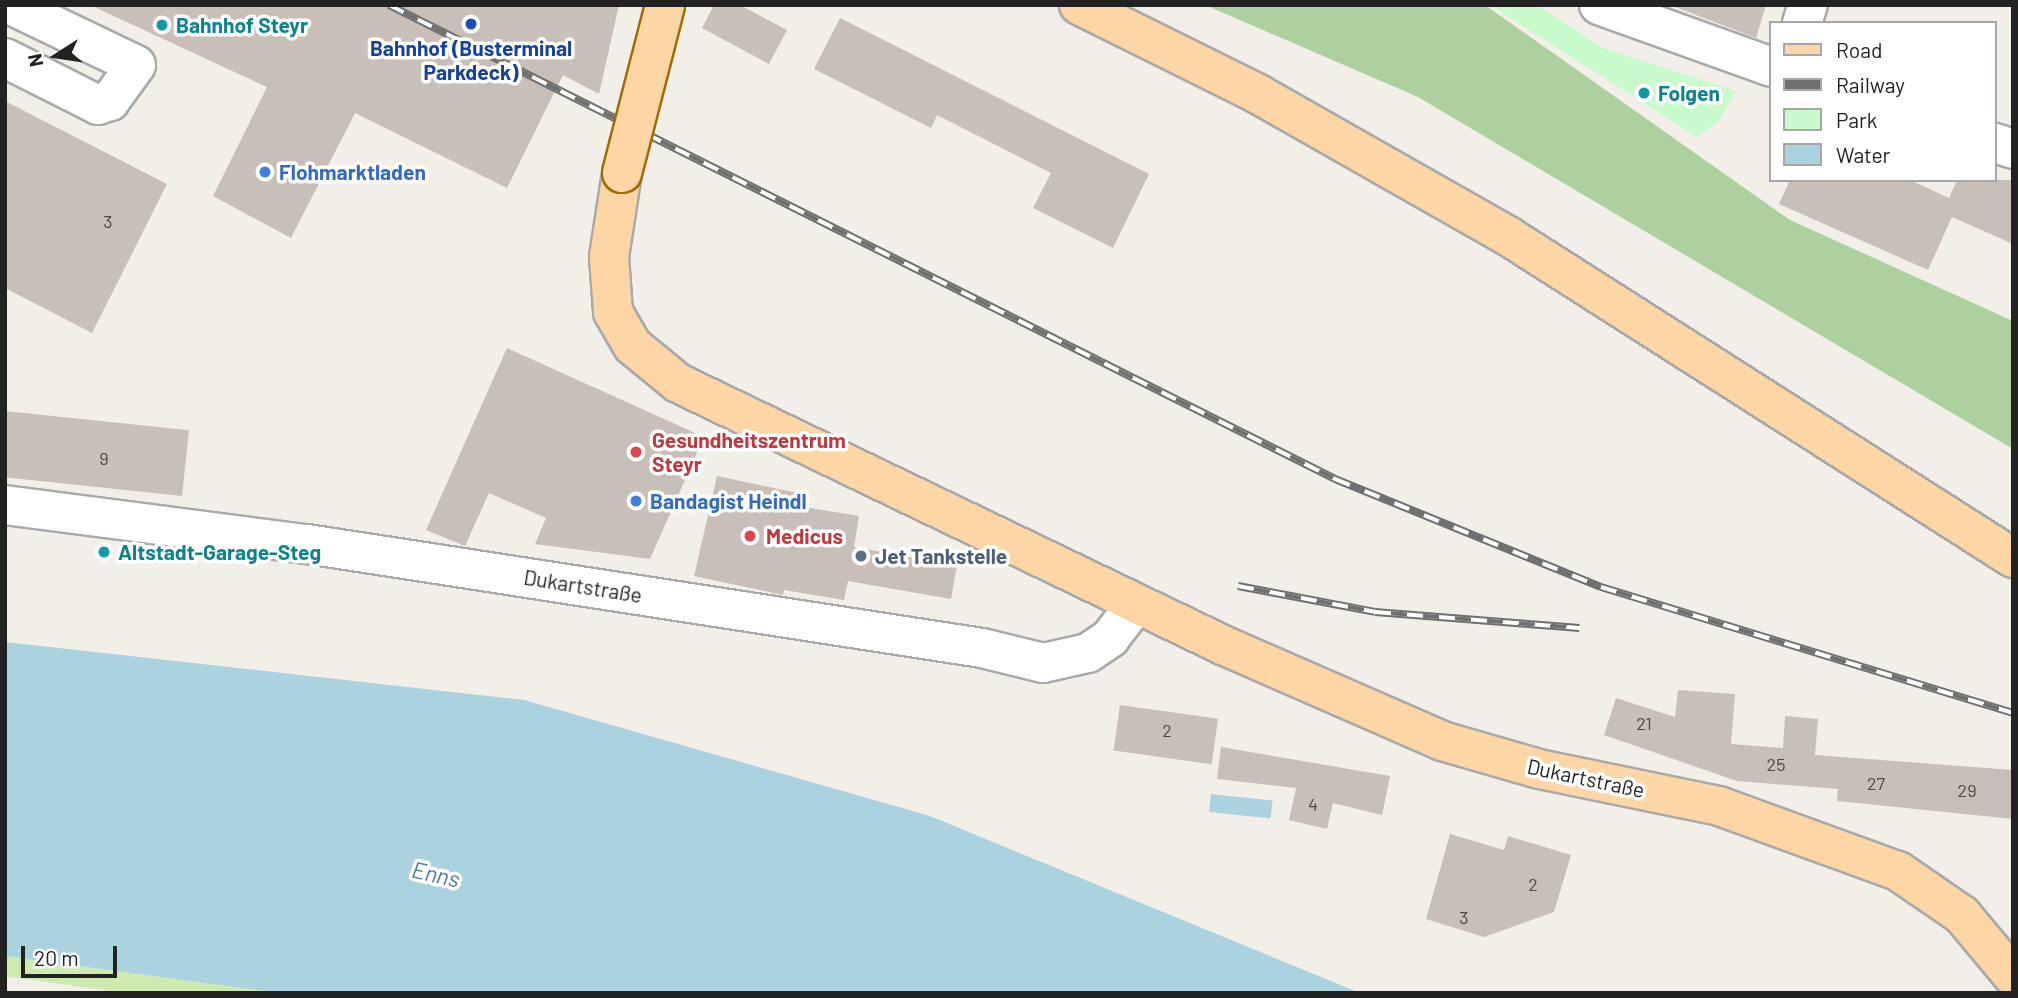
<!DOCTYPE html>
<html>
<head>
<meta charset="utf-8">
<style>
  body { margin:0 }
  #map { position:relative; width:2018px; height:998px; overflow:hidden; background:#f2efe9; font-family:Barlow,sans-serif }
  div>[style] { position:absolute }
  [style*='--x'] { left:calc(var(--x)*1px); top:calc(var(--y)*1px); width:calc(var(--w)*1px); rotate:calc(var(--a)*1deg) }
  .grass>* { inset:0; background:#cdebb0 }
  .forest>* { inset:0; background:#add19e }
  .park>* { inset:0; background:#c8facc }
  .water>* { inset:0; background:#aad3df; transform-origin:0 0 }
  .building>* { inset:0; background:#c7bfb8; transform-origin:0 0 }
  .roads { filter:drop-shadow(2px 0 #a9a9a9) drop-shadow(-2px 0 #a9a9a9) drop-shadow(0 2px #a9a9a9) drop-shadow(0 -2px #a9a9a9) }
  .minor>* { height:38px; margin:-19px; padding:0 19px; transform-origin:19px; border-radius:19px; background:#fff }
  .major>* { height:38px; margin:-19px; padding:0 19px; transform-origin:19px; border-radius:19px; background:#fcd6a4 }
  .rail>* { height:8px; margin-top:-4px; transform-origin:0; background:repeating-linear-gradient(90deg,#fff 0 16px,#707070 0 32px); box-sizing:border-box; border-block:2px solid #707070 }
  .bridges { filter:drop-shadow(2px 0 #a06b00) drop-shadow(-2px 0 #a06b00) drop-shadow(0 2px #a06b00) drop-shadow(0 -2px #a06b00) }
  .major-bridge>* { height:38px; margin:-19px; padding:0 19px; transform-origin:19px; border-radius:19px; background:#fcd6a4 }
  .dots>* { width:19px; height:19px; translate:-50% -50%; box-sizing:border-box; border:4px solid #fff; border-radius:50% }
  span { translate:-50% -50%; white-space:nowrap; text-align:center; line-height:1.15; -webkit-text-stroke:7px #fff; paint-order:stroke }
  .number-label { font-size:18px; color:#4b4948 }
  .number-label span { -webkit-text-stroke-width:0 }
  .culture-label { font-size:21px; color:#0d838f; font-weight:700 }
  .left { translate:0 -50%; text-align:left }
  .transit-label { font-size:21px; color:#164399; font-weight:700 }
  .shop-label { font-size:21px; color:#366cbe; font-weight:700 }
  .health-label { font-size:21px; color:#be3a42; font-weight:700 }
  .service-label { font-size:21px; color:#4e5e75; font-weight:700 }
  .street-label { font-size:21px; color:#222 }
  .water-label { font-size:23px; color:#4a7aab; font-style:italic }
  .frame { position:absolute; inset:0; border:7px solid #222; pointer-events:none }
  .legend { position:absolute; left:1769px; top:21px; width:228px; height:161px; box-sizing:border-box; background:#fff; border:2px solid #a7a7a7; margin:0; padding:9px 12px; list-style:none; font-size:21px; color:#222 }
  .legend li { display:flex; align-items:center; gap:14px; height:35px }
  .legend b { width:35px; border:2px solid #a7a7a7 }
  .north { position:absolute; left:21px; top:21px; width:70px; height:70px; -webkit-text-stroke:5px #fff; paint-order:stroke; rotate:258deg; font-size:19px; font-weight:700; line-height:28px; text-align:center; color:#222 }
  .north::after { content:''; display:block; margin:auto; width:24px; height:32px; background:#222; clip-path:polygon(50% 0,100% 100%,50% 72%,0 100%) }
  .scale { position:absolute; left:21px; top:946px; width:96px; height:32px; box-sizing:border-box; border:4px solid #222; border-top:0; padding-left:9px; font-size:21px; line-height:24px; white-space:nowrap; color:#222; -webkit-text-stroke:5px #fff; paint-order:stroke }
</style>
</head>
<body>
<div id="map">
  <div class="grass">
    <i style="clip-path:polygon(5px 956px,279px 993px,123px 993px,5px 976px)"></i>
  </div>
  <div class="forest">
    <i style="clip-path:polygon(1205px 5px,1485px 5px,1790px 220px,2013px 321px,2013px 449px,1418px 97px)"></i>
  </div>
  <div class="park">
    <i style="clip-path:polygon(1490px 5px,1538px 5px,1601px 47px,1736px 91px,1718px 122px,1697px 137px)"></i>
  </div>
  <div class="water">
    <i style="clip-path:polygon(5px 642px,524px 700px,930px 816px,1360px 993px,279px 993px,5px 956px)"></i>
    <i style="left:1211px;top:794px;width:62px;height:18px;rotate:6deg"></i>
  </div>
  <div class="building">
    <i style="clip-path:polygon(90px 5px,619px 5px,599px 94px,563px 75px,507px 188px,355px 113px,291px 238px,213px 196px,267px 87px)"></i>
    <i style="clip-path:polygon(714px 5px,740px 5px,787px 30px,769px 64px,702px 28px)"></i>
    <i style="clip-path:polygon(1670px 5px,1766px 5px,1756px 38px)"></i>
    <i style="clip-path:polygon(840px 18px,1149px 174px,1113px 248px,1033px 208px,1051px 173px,937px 115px,931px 128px,814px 69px)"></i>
    <i style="clip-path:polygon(5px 101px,167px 184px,92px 333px,5px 288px)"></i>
    <i style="clip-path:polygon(1790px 180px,1910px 180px,1949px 198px,1957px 180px,2013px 180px,2013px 244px,1952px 217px,1928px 270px,1779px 204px)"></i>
    <i style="clip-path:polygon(507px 348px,704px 437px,650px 559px,535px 544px,546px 518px,489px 493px,465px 546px,426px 530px)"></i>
    <i style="left:5px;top:411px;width:185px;height:66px;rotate:6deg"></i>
    <i style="clip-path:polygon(717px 476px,807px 495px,804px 507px,859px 516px,854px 547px,957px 565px,951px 599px,848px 581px,844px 600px,784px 590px,783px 595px,694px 576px)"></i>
    <i style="clip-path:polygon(1678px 690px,1735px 694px,1731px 744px,1783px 748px,1785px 716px,1818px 719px,1815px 755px,2013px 770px,2013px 819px,1837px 801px,1838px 789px,1737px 781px,1604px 735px,1616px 698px,1675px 717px)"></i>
    <i style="left:1120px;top:705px;width:99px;height:46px;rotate:8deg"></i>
    <i style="clip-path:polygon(1221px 747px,1390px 776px,1382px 815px,1333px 803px,1327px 829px,1289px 820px,1296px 788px,1217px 779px)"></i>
    <i style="clip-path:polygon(1450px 834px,1504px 850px,1508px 836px,1571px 855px,1554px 912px,1484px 937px,1426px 919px)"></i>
  </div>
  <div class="roads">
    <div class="minor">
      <i style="--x:1599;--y:5;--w:183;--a:19.8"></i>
      <i style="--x:1802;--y:23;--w:19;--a:-72"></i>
      <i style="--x:5;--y:58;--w:104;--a:26.8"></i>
      <i style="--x:98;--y:105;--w:13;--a:-18"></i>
      <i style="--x:110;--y:101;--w:44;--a:-54.2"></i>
      <i style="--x:136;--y:65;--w:139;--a:-154.4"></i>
      <i style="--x:1995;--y:143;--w:19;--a:18"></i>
      <i style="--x:5;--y:505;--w:305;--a:7.4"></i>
      <i style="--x:307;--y:544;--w:683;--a:8.76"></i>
      <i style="--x:982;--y:648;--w:63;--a:13.8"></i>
      <i style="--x:1043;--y:663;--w:46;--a:-12.5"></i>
      <i style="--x:1088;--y:653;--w:27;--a:-34"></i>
      <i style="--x:1110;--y:638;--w:43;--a:-52.6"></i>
    </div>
    <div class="major">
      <i style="--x:1079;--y:5;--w:200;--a:26.4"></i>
      <i style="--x:1258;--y:94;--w:288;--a:29.6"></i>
      <i style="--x:1508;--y:236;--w:599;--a:32.52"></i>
      <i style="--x:622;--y:173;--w:85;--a:98.8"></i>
      <i style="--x:609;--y:257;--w:55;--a:85.8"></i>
      <i style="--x:613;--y:312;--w:39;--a:60"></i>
      <i style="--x:633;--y:346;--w:58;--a:39.4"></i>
      <i style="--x:678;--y:383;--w:607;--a:25.68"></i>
      <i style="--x:1225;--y:646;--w:237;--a:23.6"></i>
      <i style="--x:1442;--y:741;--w:101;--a:16.1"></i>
      <i style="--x:1539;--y:769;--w:184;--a:11.6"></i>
      <i style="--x:1719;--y:806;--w:190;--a:20"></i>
      <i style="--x:1898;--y:871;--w:78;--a:34.5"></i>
      <i style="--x:1962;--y:915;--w:80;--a:50.1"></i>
    </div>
  </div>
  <div class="rail">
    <i style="--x:389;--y:5;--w:1058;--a:26.61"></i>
    <i style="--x:1335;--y:479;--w:287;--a:22.1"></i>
    <i style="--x:1601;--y:587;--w:431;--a:17"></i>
    <i style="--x:1238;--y:586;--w:139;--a:10.7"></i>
    <i style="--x:1375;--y:612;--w:205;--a:4.5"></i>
  </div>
  <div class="bridges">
    <div class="major-bridge">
      <i style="--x:622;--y:173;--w:173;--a:-75.6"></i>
    </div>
  </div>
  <div class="dots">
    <i style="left:471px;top:24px;background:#1a4fb4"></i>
    <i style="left:162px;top:25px;background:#0f9aa8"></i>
    <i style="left:1644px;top:93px;background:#0f9aa8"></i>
    <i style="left:265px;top:172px;background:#3f7fe0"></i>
    <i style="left:636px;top:452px;background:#e0444e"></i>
    <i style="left:636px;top:501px;background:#3f7fe0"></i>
    <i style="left:750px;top:536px;background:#e0444e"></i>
    <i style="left:104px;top:552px;background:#0f9aa8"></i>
    <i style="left:861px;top:556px;background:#5c6f8a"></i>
  </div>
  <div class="number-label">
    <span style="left:108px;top:221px">3</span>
    <span style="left:104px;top:458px">9</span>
    <span style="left:1644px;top:723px">21</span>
    <span style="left:1167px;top:730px">2</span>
    <span style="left:1776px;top:764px">25</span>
    <span style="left:1876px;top:783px">27</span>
    <span style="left:1967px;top:790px">29</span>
    <span style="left:1313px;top:804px">4</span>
    <span style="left:1533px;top:884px">2</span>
    <span style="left:1464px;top:917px">3</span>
  </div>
  <div class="culture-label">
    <span class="left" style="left:176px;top:25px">Bahnhof Steyr</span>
    <span class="left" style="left:1658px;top:93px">Folgen</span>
    <span class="left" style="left:118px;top:552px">Altstadt-Garage-Steg</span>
  </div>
  <div class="transit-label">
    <span style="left:471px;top:60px">Bahnhof (Busterminal<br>Parkdeck)</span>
  </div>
  <div class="shop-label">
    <span class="left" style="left:279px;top:172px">Flohmarktladen</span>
    <span class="left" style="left:650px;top:501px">Bandagist Heindl</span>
  </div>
  <div class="health-label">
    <span class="left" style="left:652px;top:452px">Gesundheitszentrum<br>Steyr</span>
    <span class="left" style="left:766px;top:536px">Medicus</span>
  </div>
  <div class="service-label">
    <span class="left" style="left:875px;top:556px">Jet Tankstelle</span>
  </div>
  <div class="street-label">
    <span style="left:583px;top:586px;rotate:9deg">Dukartstraße</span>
    <span style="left:1586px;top:778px;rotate:12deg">Dukartstraße</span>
  </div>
  <div class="water-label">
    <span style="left:436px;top:874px;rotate:13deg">Enns</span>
  </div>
  <div class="frame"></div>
  <ul class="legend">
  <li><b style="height:9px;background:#fcd6a4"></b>Road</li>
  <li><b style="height:9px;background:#707070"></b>Railway</li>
  <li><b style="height:19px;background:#c8facc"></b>Park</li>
  <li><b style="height:19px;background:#aad3df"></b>Water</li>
  </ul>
  <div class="north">N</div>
  <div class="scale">20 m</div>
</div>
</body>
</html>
